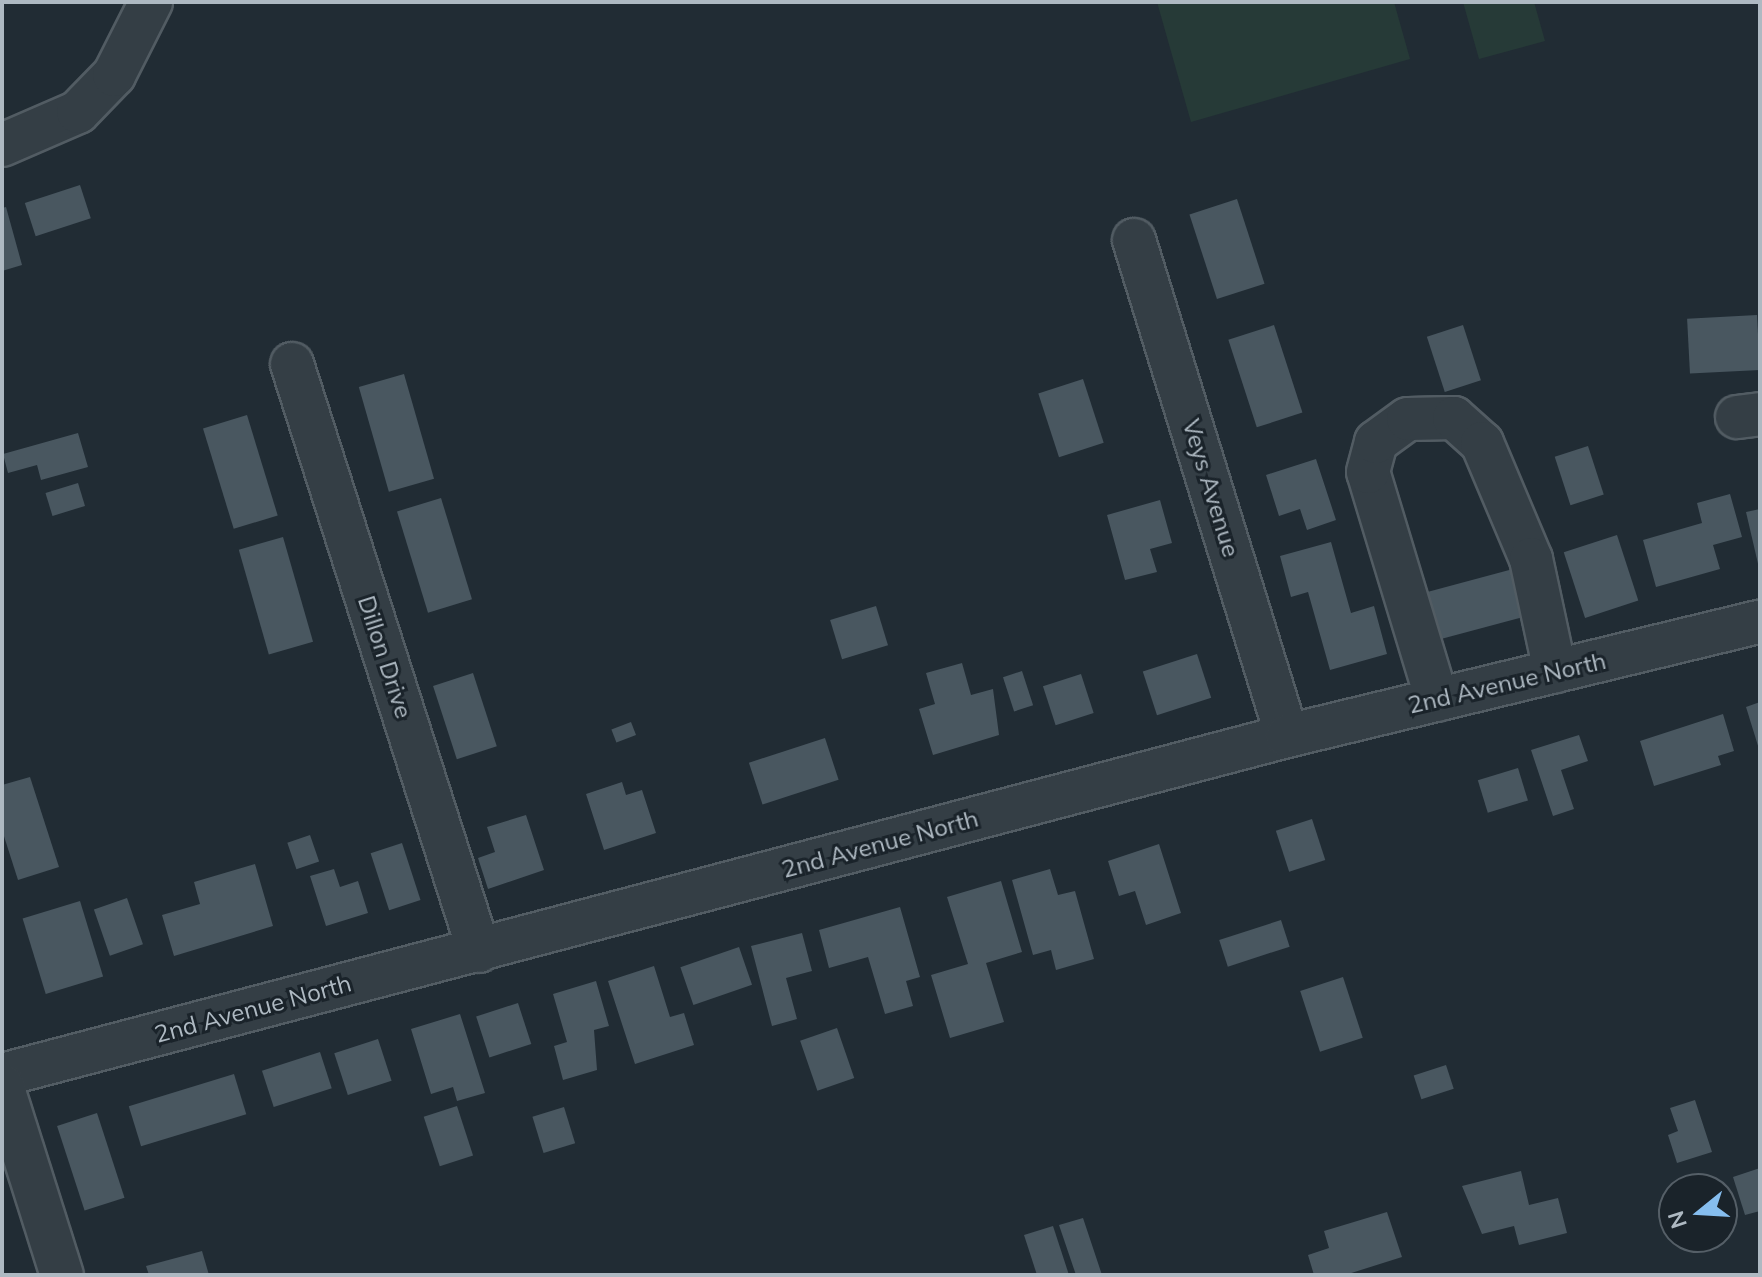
<!DOCTYPE html>
<html>
<head>
<meta charset="utf-8">
<style>
  body { margin:0 }
  #map { position:relative; width:1762px; height:1277px; overflow:hidden; background:#212c34; font-family:Mulish,sans-serif }
  div>[style] { position:absolute }
  [style*='--x'] { left:calc(var(--x)*1px); top:calc(var(--y)*1px); width:calc(var(--w)*1px); rotate:calc(var(--a)*1deg) }
  .green>* { inset:0; background:#263a37 }
  .building>* { inset:0; background:#495760; transform-origin:0 0 }
  .roads { filter:drop-shadow(2px 0 #525c63) drop-shadow(-2px 0 #525c63) drop-shadow(0 2px #525c63) drop-shadow(0 -2px #525c63) }
  .minor>* { height:42px; margin:-21px; padding:0 21px; transform-origin:21px; border-radius:21px; background:#343e45 }
  span { translate:-50% -50%; white-space:nowrap; text-align:center; line-height:1.15; -webkit-text-stroke:6px #1a232a; paint-order:stroke }
  .street-label { font-size:24px; color:#aeb9c2 }
  .frame { position:absolute; inset:0; border:4px solid #aeb9c2; pointer-events:none }
  .north { position:absolute; left:1658px; top:1173px; width:80px; height:80px; box-sizing:border-box; background:#1a232a; border:2px solid #555f67; border-radius:50%; rotate:252deg; font-size:22px; font-weight:700; line-height:32px; text-align:center; color:#aeb9c2 }
  .north::after { content:''; display:block; margin:auto; width:28px; height:36px; background:#86beef; clip-path:polygon(50% 0,100% 100%,50% 72%,0 100%) }
</style>
</head>
<body>
<div id="map">
  <div class="green">
    <i style="clip-path:polygon(1157px 2px,1394px 2px,1410px 59px,1191px 122px)"></i>
    <i style="clip-path:polygon(1463px 2px,1534px 2px,1545px 41px,1479px 59px)"></i>
  </div>
  <div class="building">
    <i style="left:80px;top:185px;width:35px;height:58px;rotate:72deg"></i>
    <i style="left:1237px;top:199px;width:89px;height:50px;rotate:72deg"></i>
    <i style="clip-path:polygon(6px 207px,22px 265px,2px 271px,2px 208px)"></i>
    <i style="left:1757px;top:315px;width:55px;height:70px;rotate:87deg"></i>
    <i style="left:1274px;top:325px;width:92px;height:48px;rotate:72deg"></i>
    <i style="left:1463px;top:325px;width:58px;height:38px;rotate:72deg"></i>
    <i style="left:404px;top:374px;width:109px;height:47px;rotate:74deg"></i>
    <i style="left:1083px;top:379px;width:67px;height:47px;rotate:72deg"></i>
    <i style="left:247px;top:415px;width:105px;height:46px;rotate:73deg"></i>
    <i style="clip-path:polygon(78px 433px,88px 467px,41px 480px,37px 465px,8px 473px,3px 454px)"></i>
    <i style="left:1588px;top:446px;width:51px;height:35px;rotate:72deg"></i>
    <i style="clip-path:polygon(1316px 459px,1336px 520px,1307px 530px,1300px 509px,1279px 516px,1266px 475px)"></i>
    <i style="left:78px;top:483px;width:24px;height:34px;rotate:73deg"></i>
    <i style="clip-path:polygon(1730px 494px,1742px 537px,1713px 545px,1720px 569px,1656px 587px,1643px 540px,1702px 523px,1697px 503px)"></i>
    <i style="left:441px;top:498px;width:106px;height:46px;rotate:73deg"></i>
    <i style="clip-path:polygon(1160px 500px,1172px 543px,1150px 549px,1157px 572px,1125px 580px,1107px 515px)"></i>
    <i style="clip-path:polygon(1760px 509px,1760px 568px,1759px 568px,1746px 512px)"></i>
    <i style="left:1617px;top:535px;width:69px;height:56px;rotate:72deg"></i>
    <i style="left:283px;top:537px;width:109px;height:46px;rotate:74deg"></i>
    <i style="clip-path:polygon(1331px 542px,1351px 613px,1374px 606px,1387px 654px,1330px 670px,1308px 592px,1291px 597px,1280px 556px)"></i>
    <i style="left:1528px;top:565px;width:49px;height:109px;rotate:75deg"></i>
    <i style="left:876px;top:606px;width:41px;height:48px;rotate:73deg"></i>
    <i style="left:1197px;top:654px;width:46px;height:57px;rotate:72deg"></i>
    <i style="clip-path:polygon(962px 663px,971px 695px,993px 689px,999px 735px,933px 755px,919px 709px,935px 704px,926px 673px)"></i>
    <i style="left:1022px;top:671px;width:36px;height:20px;rotate:72deg"></i>
    <i style="left:473px;top:673px;width:77px;height:42px;rotate:72deg"></i>
    <i style="left:1081px;top:674px;width:41px;height:40px;rotate:72deg"></i>
    <i style="clip-path:polygon(1760px 702px,1760px 749px,1759px 749px,1746px 707px)"></i>
    <i style="clip-path:polygon(1723px 714px,1734px 751px,1718px 756px,1721px 765px,1654px 786px,1640px 741px)"></i>
    <i style="left:631px;top:722px;width:14px;height:21px;rotate:69deg"></i>
    <i style="clip-path:polygon(1579px 735px,1588px 761px,1561px 770px,1574px 809px,1553px 816px,1531px 750px)"></i>
    <i style="left:825px;top:738px;width:44px;height:80px;rotate:72deg"></i>
    <i style="left:1518px;top:768px;width:34px;height:42px;rotate:73deg"></i>
    <i style="clip-path:polygon(30px 777px,59px 867px,18px 880px,2px 830px,2px 785px)"></i>
    <i style="clip-path:polygon(622px 782px,626px 795px,642px 790px,656px 833px,604px 850px,586px 794px)"></i>
    <i style="clip-path:polygon(526px 815px,544px 870px,488px 889px,478px 858px,495px 852px,487px 827px)"></i>
    <i style="left:1312px;top:819px;width:43px;height:38px;rotate:72deg"></i>
    <i style="left:310px;top:835px;width:28px;height:24px;rotate:71deg"></i>
    <i style="left:402px;top:843px;width:60px;height:33px;rotate:72deg"></i>
    <i style="clip-path:polygon(1159px 844px,1181px 913px,1146px 925px,1135px 891px,1119px 896px,1108px 861px)"></i>
    <i style="clip-path:polygon(255px 864px,273px 926px,174px 956px,162px 915px,200px 904px,194px 882px)"></i>
    <i style="clip-path:polygon(334px 869px,340px 887px,358px 881px,368px 913px,326px 926px,310px 876px)"></i>
    <i style="clip-path:polygon(1050px 869px,1058px 895px,1075px 891px,1094px 959px,1056px 970px,1051px 950px,1033px 955px,1012px 880px)"></i>
    <i style="clip-path:polygon(1001px 881px,1022px 952px,986px 963px,1004px 1022px,950px 1038px,931px 975px,968px 964px,947px 897px)"></i>
    <i style="left:127px;top:898px;width:49px;height:35px;rotate:71deg"></i>
    <i style="left:80px;top:901px;width:79px;height:60px;rotate:73deg"></i>
    <i style="clip-path:polygon(900px 907px,920px 977px,906px 981px,913px 1006px,885px 1014px,868px 957px,829px 968px,819px 930px)"></i>
    <i style="left:1281px;top:920px;width:28px;height:65px;rotate:72deg"></i>
    <i style="clip-path:polygon(802px 933px,812px 971px,786px 978px,797px 1019px,772px 1026px,751px 946px)"></i>
    <i style="left:739px;top:947px;width:40px;height:62px;rotate:71deg"></i>
    <i style="clip-path:polygon(654px 966px,670px 1017px,684px 1013px,694px 1045px,635px 1064px,608px 981px)"></i>
    <i style="left:1343px;top:977px;width:64px;height:45px;rotate:72deg"></i>
    <i style="clip-path:polygon(596px 981px,609px 1026px,594px 1030px,597px 1070px,563px 1080px,554px 1046px,567px 1042px,553px 994px)"></i>
    <i style="left:518px;top:1003px;width:43px;height:44px;rotate:72deg"></i>
    <i style="clip-path:polygon(460px 1014px,485px 1093px,457px 1101px,453px 1087px,431px 1094px,411px 1029px)"></i>
    <i style="left:837px;top:1028px;width:53px;height:39px;rotate:71deg"></i>
    <i style="left:378px;top:1039px;width:44px;height:46px;rotate:72deg"></i>
    <i style="left:320px;top:1052px;width:38px;height:61px;rotate:72deg"></i>
    <i style="left:1446px;top:1065px;width:25px;height:34px;rotate:72deg"></i>
    <i style="left:234px;top:1074px;width:42px;height:110px;rotate:73deg"></i>
    <i style="clip-path:polygon(1695px 1100px,1712px 1152px,1677px 1163px,1668px 1135px,1678px 1131px,1670px 1108px)"></i>
    <i style="left:457px;top:1106px;width:52px;height:35px;rotate:72deg"></i>
    <i style="left:564px;top:1107px;width:38px;height:33px;rotate:73deg"></i>
    <i style="left:97px;top:1113px;width:89px;height:42px;rotate:72deg"></i>
    <i style="clip-path:polygon(1760px 1168px,1760px 1211px,1745px 1215px,1733px 1177px)"></i>
    <i style="clip-path:polygon(1521px 1171px,1529px 1205px,1558px 1198px,1567px 1233px,1519px 1245px,1514px 1226px,1482px 1234px,1462px 1186px)"></i>
    <i style="clip-path:polygon(1717px 1181px,1718px 1189px,1681px 1189px,1681px 1187px)"></i>
    <i style="clip-path:polygon(1674px 1189px,1674px 1226px,1672px 1227px,1666px 1190px)"></i>
    <i style="clip-path:polygon(1387px 1212px,1402px 1257px,1345px 1275px,1314px 1275px,1308px 1255px,1329px 1248px,1324px 1231px)"></i>
    <i style="clip-path:polygon(1083px 1218px,1102px 1275px,1076px 1275px,1059px 1225px)"></i>
    <i style="clip-path:polygon(1053px 1226px,1069px 1275px,1037px 1275px,1024px 1235px)"></i>
    <i style="clip-path:polygon(202px 1251px,209px 1275px,149px 1275px,146px 1266px)"></i>
  </div>
  <div class="roads">
    <div class="minor">
      <i style="--x:2;--y:145;--w:83;--a:-23.5"></i>
      <i style="--x:78;--y:112;--w:52;--a:-45.8"></i>
      <i style="--x:114;--y:75;--w:82;--a:-63.1"></i>
      <i style="--x:1134;--y:240;--w:519;--a:72.86"></i>
      <i style="--x:292;--y:364;--w:616;--a:72.33"></i>
      <i style="--x:1737;--y:417;--w:23;--a:-7"></i>
      <i style="--x:1437;--y:700;--w:238;--a:-106.8"></i>
      <i style="--x:1368;--y:472;--w:31;--a:-75"></i>
      <i style="--x:1376;--y:442;--w:39;--a:-36"></i>
      <i style="--x:1408;--y:419;--w:46;--a:-1.2"></i>
      <i style="--x:1454;--y:418;--w:38;--a:42"></i>
      <i style="--x:1482;--y:443;--w:126;--a:67.1"></i>
      <i style="--x:1531;--y:559;--w:115;--a:77.9"></i>
      <i style="--x:2;--y:1075;--w:1329;--a:-14.78"></i>
      <i style="--x:1287;--y:736;--w:487;--a:-13.6"></i>
      <i style="--x:2;--y:1085;--w:199;--a:72.5"></i>
    </div>
  </div>
  <div class="street-label">
    <span style="left:1211px;top:488px;rotate:73deg">Veys Avenue</span>
    <span style="left:385px;top:657px;rotate:72deg">Dillon Drive</span>
    <span style="left:1507px;top:683px;rotate:-13deg">2nd Avenue North</span>
    <span style="left:880px;top:844px;rotate:-15deg">2nd Avenue North</span>
    <span style="left:253px;top:1009px;rotate:-15deg">2nd Avenue North</span>
  </div>
  <div class="frame"></div>
  <div class="north">N</div>
</div>
</body>
</html>
